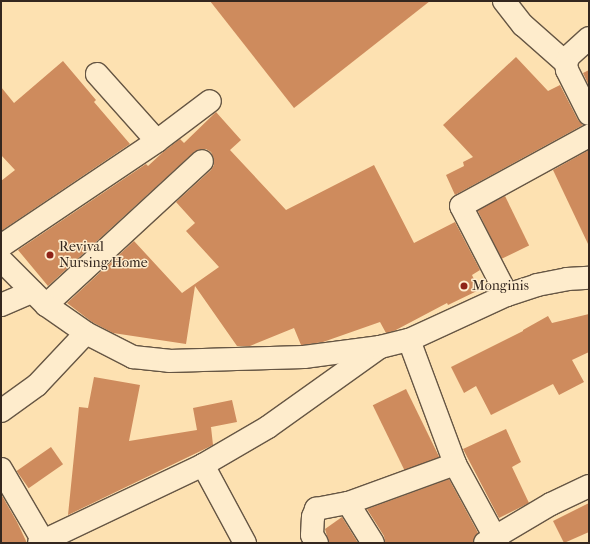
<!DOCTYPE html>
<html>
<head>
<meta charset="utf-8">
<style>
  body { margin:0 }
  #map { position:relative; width:590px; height:544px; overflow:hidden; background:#fde1b1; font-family:"IM FELL French Canon",serif }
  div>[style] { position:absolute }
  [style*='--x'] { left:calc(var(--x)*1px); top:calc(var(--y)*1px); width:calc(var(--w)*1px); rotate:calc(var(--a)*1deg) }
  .building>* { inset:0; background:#ce8b5d; transform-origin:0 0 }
  .roads { filter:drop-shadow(1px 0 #665644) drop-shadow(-1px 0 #665644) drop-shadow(0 1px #665644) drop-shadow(0 -1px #665644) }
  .minor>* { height:22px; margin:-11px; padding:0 11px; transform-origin:11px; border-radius:11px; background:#feeccc }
  .secondary>* { height:22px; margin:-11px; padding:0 11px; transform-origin:11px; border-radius:11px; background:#feeccc }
  .dots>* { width:11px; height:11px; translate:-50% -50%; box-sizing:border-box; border:2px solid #feeccc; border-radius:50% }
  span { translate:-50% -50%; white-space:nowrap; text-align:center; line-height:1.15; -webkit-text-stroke:3px #feeccc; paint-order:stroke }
  .poi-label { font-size:14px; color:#34271f }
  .left { translate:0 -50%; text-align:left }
  .frame { position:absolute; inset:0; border:2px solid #34271f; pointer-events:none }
</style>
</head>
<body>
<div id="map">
  <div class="building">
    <i style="clip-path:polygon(210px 1px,430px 1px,294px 108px)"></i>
    <i style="clip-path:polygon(516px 57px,548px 91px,560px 85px,578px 120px,583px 125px,455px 195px,446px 175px,464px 166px,463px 162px,473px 157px,443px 125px)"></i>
    <i style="clip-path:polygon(63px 61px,96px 100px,94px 102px,130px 144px,1px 231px,1px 181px,15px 170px,1px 155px,1px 87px,14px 103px)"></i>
    <i style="clip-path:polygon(589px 70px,589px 86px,583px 73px)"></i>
    <i style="clip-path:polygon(216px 112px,241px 140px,230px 150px,286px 210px,374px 165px,414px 243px,455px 222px,480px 270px,472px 275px,479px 290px,448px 305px,447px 303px,394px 331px,386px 333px,380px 322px,323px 342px,303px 345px,301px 345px,294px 328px,250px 346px,237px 346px,195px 286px,186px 344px,113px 333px,92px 322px,67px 303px,134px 241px,182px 293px,219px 267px,186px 231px,195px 223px,176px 202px,211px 170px,214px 165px,214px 159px,211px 152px,206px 149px,200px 149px,194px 152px,48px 286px,18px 250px,146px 164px,148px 166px,162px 153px,180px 139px,184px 143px)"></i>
    <i style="clip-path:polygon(589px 150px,589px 246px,553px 170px)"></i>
    <i style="left:505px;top:196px;width:55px;height:31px;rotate:64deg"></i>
    <i style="clip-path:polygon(589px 314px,589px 352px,572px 360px,584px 382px,559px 395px,553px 384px,491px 415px,476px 386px,464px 393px,451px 367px,523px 331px,523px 330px,548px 316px,552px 323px)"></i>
    <i style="clip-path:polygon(94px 377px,140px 385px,129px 441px,197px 430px,193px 408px,232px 400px,237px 422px,201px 429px,211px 427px,213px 445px,68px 515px,79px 407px,88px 408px)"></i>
    <i style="left:406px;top:389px;width:76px;height:37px;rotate:64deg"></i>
    <i style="clip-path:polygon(506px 429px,521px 462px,512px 467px,529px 503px,499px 518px,463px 449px)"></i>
    <i style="left:51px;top:447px;width:21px;height:42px;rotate:55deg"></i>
    <i style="clip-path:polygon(449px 479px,476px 529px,478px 533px,473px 543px,385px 543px,384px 536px,367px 509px)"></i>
    <i style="clip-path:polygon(1px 494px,17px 522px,27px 543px,1px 543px)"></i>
    <i style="clip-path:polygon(589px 503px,589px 532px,564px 543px,553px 521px)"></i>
    <i style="clip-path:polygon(342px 517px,358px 543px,329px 543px,325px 529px)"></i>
  </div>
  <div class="roads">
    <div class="minor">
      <i style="--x:504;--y:1;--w:31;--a:52"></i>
      <i style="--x:523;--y:25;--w:57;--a:41.5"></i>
      <i style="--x:589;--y:38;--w:27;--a:138"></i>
      <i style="--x:569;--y:56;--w:8;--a:113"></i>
      <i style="--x:566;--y:63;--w:7;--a:82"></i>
      <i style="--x:567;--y:70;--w:49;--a:63.4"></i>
      <i style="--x:97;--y:74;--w:90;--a:48.2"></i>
      <i style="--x:1;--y:246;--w:188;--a:-33.9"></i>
      <i style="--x:157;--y:141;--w:66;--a:-37"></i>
      <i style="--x:507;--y:295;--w:100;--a:-117.3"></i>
      <i style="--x:461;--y:206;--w:146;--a:-28.7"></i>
      <i style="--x:1;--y:305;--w:34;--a:-23"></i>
      <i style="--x:46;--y:305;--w:212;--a:-42.7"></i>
      <i style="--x:409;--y:340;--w:132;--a:69.6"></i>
      <i style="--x:455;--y:464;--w:90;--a:61.4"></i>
      <i style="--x:1;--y:411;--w:44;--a:-35.8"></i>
      <i style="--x:37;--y:385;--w:71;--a:-46.7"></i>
      <i style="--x:203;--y:465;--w:89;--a:61.7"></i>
      <i style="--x:1;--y:469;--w:83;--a:59.7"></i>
      <i style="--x:348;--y:503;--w:47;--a:58"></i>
      <i style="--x:39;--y:543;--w:182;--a:-25.4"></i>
      <i style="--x:203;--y:465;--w:75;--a:-30.3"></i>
      <i style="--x:268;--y:427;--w:138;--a:-35.5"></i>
      <i style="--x:317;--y:543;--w:9;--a:-122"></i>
      <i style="--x:312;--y:535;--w:18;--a:-87"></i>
      <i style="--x:313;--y:517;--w:9;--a:-69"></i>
      <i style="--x:316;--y:509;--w:33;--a:-11"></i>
      <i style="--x:348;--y:503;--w:114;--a:-20"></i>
      <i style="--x:485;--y:543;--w:77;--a:-30.6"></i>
      <i style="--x:551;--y:504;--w:42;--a:-25.3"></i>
    </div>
    <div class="secondary">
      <i style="--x:1;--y:260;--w:64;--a:45"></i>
      <i style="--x:46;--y:305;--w:49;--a:35"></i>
      <i style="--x:86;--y:333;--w:53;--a:27.1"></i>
      <i style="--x:133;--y:357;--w:36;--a:6"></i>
      <i style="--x:169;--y:361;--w:135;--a:-1.7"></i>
      <i style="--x:304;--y:357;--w:77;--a:-7.5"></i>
      <i style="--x:380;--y:347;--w:30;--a:-14"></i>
      <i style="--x:409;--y:340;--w:108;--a:-24.7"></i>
      <i style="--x:507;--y:295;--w:32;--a:-18"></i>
      <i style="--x:537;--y:285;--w:31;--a:-11"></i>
      <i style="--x:567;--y:279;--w:22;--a:-3"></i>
    </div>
  </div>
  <div class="dots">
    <i style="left:50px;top:255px;background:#8f2418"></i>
    <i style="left:464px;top:286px;background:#8f2418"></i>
  </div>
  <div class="poi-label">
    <span class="left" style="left:59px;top:255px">Revival<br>Nursing Home</span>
    <span class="left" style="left:472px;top:286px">Monginis</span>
  </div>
  <div class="frame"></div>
</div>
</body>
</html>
